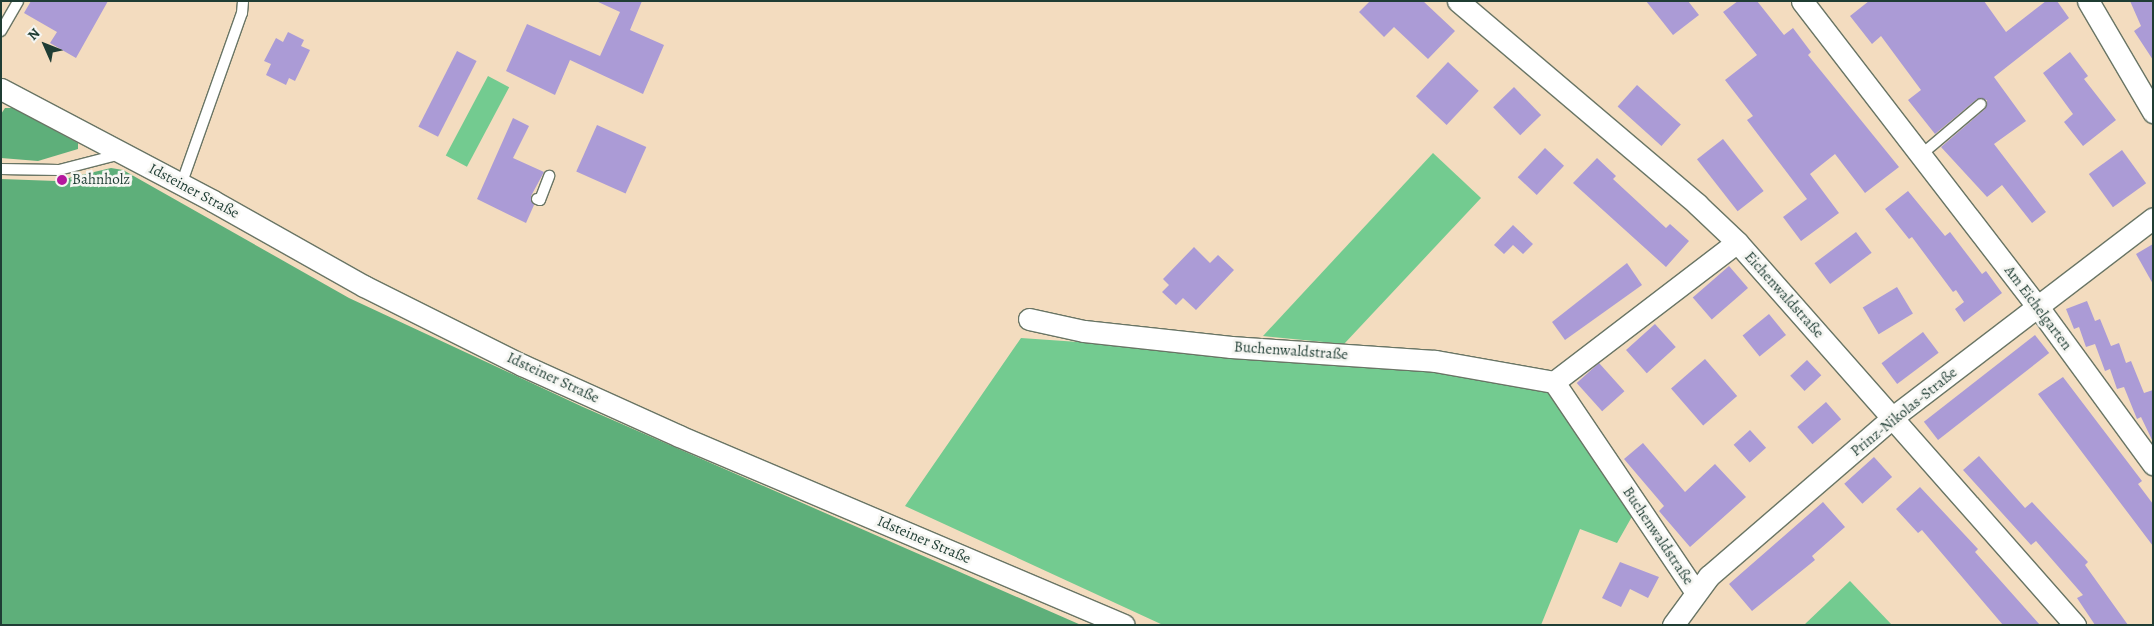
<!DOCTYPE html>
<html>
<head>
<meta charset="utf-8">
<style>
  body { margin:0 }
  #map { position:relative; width:2154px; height:626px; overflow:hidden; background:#f3dcbf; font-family:Alegreya,serif }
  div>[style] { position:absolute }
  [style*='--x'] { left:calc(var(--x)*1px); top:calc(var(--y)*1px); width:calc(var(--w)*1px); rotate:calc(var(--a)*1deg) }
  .green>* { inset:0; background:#73cb90; transform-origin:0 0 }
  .forest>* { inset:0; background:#5eaf7a }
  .building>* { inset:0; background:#ab9bd6; transform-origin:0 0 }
  .roads { filter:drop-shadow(1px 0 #697565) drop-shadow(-1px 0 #697565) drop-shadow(0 1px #697565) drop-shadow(0 -1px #697565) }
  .lane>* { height:10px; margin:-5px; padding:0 5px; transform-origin:5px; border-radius:5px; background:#fff }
  .street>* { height:21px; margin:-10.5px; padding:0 10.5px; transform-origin:10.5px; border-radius:10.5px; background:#fff }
  .dots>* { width:14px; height:14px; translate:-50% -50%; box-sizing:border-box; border:2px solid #f6f6f2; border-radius:50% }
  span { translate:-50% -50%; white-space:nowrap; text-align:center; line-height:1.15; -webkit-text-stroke:5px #f6f6f2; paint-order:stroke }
  .poi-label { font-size:15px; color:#1f3d34 }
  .left { translate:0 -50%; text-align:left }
  .street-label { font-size:15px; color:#1f3d34 }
  .frame { position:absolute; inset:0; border:2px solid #1f3d34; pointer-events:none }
  .north { position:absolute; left:20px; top:20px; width:50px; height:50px; -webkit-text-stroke:4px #f6f6f2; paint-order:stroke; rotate:314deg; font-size:14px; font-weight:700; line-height:20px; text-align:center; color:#1f3d34 }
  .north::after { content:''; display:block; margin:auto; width:18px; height:22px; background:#1f3d34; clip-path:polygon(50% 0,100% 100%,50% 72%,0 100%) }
</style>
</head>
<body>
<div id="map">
  <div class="green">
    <i style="left:488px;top:76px;width:24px;height:90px;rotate:28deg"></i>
    <i style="clip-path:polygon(1433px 153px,1481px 198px,1344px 344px,1263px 336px)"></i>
    <i style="clip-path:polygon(1021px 338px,1438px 367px,1553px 390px,1634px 513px,1617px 543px,1580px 529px,1541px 625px,1163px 625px,905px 506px)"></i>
    <i style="clip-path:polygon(1850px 581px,1892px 625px,1804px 625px)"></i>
  </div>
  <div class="forest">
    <i style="clip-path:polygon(5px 108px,13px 108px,78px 143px,78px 149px,38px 161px,1px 158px,1px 114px)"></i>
    <i style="clip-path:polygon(111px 168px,123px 170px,349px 298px,583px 407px,1081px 625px,1px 625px,1px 179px,56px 181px)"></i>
  </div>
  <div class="building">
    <i style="clip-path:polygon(31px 1px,108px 1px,76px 58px,50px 43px,57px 32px,24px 13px)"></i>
    <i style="clip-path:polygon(596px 1px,642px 1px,630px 30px,664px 45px,643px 94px,570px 60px,555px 95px,506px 71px,527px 24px,600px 56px,620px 12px)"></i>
    <i style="clip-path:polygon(1370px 1px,1423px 1px,1455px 31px,1428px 59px,1394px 27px,1384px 37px,1359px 12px)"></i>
    <i style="clip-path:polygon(1646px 1px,1688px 1px,1699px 15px,1673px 35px)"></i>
    <i style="clip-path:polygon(1738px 1px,1757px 1px,1784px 35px,1793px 28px,1811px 52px,1808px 55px,1899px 167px,1865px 193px,1835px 154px,1810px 174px,1839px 213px,1801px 241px,1783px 217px,1807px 199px,1747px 120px,1753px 116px,1725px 80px,1757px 55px,1723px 12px)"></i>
    <i style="clip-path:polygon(1869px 1px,1984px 1px,2006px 32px,2046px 1px,2057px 1px,2069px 18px,1994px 77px,2026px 121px,1994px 144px,2046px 212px,2032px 223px,2002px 185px,1987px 197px,1941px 147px,1985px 109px,1987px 100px,1977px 99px,1935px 134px,1908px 100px,1921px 90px,1881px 36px,1872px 44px,1850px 16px)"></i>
    <i style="clip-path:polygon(2130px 1px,2153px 1px,2153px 60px,2134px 31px,2141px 26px)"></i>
    <i style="clip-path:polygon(288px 32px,304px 40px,301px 46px,310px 50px,295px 81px,289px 78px,286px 85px,266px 75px,271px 64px,264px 61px,276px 38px,283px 42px)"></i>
    <i style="left:457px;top:51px;width:22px;height:85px;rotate:27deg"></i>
    <i style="clip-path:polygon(2070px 52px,2088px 76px,2084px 79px,2116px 120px,2083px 146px,2064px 122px,2073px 114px,2043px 73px)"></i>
    <i style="left:1448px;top:62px;width:42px;height:47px;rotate:43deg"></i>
    <i style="left:1637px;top:85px;width:59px;height:29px;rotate:42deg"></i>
    <i style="left:1514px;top:87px;width:39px;height:29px;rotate:46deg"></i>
    <i style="clip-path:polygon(513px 118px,529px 126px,513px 158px,544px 172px,531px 196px,534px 205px,526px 223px,477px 199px)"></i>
    <i style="left:597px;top:125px;width:54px;height:51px;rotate:24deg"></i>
    <i style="left:1723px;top:139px;width:66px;height:33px;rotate:52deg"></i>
    <i style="left:1545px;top:148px;width:26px;height:40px;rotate:43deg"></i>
    <i style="left:2122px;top:150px;width:41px;height:41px;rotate:54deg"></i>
    <i style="clip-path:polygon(1597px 158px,1616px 176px,1613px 179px,1666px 228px,1670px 224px,1689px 241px,1666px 267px,1573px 183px)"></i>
    <i style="clip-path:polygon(1908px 191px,1945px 236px,1950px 232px,1982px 274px,1986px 271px,2002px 293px,1964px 322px,1955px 309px,1964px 302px,1956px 290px,1953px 292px,1912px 237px,1909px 239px,1885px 209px)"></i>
    <i style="clip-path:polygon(1513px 225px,1533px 244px,1523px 254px,1513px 245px,1504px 254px,1494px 245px)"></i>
    <i style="left:1856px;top:232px;width:26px;height:52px;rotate:53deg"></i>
    <i style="clip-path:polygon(2153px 244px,2153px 284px,2136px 254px)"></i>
    <i style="clip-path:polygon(1194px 247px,1210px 263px,1218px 255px,1234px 270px,1196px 310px,1183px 298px,1176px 305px,1162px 292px,1169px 285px,1163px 279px)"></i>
    <i style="clip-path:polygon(1627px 263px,1642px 285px,1565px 340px,1552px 322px)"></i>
    <i style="left:1729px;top:266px;width:29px;height:48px;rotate:49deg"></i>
    <i style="left:1897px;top:287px;width:31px;height:40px;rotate:59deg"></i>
    <i style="clip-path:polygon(2087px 301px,2095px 321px,2100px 319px,2111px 346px,2119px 343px,2126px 363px,2131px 361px,2144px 393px,2153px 390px,2153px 442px,2141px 417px,2137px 419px,2124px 387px,2117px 389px,2110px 369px,2105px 371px,2095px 344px,2086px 347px,2079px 327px,2074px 329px,2066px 309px)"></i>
    <i style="left:1769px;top:314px;width:27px;height:34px;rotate:51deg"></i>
    <i style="left:1655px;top:324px;width:31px;height:39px;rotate:48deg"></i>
    <i style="left:1923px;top:332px;width:26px;height:52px;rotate:53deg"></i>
    <i style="left:2035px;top:335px;width:23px;height:141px;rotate:52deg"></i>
    <i style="left:1705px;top:359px;width:49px;height:45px;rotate:49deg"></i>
    <i style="left:1807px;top:360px;width:21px;height:23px;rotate:47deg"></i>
    <i style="left:1599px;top:363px;width:38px;height:30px;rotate:48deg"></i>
    <i style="clip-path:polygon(2063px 377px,2142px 481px,2138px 484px,2153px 504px,2153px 546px,2038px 394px)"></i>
    <i style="left:1826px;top:402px;width:23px;height:38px;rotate:49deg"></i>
    <i style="left:1750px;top:430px;width:24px;height:22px;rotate:48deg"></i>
    <i style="clip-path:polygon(1643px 443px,1685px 492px,1715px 464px,1746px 497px,1690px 547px,1659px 511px,1664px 506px,1624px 459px)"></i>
    <i style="clip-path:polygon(1979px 456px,2025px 508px,2032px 502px,2088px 562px,2085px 565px,2128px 625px,2095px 625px,2077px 598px,2083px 595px,2036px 541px,2031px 545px,1963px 470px)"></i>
    <i style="left:1874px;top:457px;width:27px;height:40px;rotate:48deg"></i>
    <i style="clip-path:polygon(1920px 487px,1978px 549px,1975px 552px,2040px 625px,2003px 625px,1922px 530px,1918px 533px,1896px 509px)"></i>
    <i style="clip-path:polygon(1823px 502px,1845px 527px,1812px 556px,1815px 560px,1752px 611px,1729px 584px)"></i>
    <i style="clip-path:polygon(1620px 562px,1659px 577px,1648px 598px,1630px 589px,1621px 607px,1602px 598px)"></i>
  </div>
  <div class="roads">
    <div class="lane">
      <i style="--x:1;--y:31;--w:34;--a:-60"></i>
      <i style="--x:1922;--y:154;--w:77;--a:-40.3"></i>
      <i style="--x:1;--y:169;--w:58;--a:1"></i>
      <i style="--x:59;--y:170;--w:64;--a:-14.5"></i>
      <i style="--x:181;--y:185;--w:182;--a:-70.5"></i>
      <i style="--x:242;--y:13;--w:12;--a:-85"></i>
      <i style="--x:537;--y:199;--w:3;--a:18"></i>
      <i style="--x:540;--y:200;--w:26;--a:-69"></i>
    </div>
    <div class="street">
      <i style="--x:1458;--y:1;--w:314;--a:40.3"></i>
      <i style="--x:1697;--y:204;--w:55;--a:43.5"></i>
      <i style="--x:1737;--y:242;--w:511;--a:48.57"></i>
      <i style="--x:1802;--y:1;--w:386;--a:52.4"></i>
      <i style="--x:2038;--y:307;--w:195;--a:53.8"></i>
      <i style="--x:2088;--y:1;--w:129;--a:59.6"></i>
      <i style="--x:1;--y:89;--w:240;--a:27.8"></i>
      <i style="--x:213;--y:201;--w:173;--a:29.4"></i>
      <i style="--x:364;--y:286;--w:177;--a:26.6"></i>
      <i style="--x:522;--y:365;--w:172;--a:24.3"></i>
      <i style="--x:679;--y:436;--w:483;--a:23"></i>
      <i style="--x:1029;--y:319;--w:56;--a:12.3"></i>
      <i style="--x:1084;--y:331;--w:148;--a:6.2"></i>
      <i style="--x:1231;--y:347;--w:204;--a:3.9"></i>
      <i style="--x:1435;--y:361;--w:121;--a:10"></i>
      <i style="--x:1554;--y:382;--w:230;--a:-37.4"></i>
      <i style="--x:1554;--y:382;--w:252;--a:56"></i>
      <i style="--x:1673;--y:625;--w:61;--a:-53.7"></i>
      <i style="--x:1709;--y:576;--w:243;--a:-40.8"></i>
      <i style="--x:1893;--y:417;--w:327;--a:-37.4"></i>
    </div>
  </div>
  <div class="dots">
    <i style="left:62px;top:180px;background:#b5179e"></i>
  </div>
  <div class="poi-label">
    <span class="left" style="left:72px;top:180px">Bahnholz</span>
  </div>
  <div class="street-label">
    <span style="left:194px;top:191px;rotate:28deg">Idsteiner Straße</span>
    <span style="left:1784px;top:295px;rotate:48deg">Eichenwaldstraße</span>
    <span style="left:2038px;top:308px;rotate:53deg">Am Eichelgarten</span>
    <span style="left:1291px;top:351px;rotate:4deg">Buchenwaldstraße</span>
    <span style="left:553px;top:378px;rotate:25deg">Idsteiner Straße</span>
    <span style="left:1904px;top:412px;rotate:-39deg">Prinz-Nikolas-Straße</span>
    <span style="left:1658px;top:536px;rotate:56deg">Buchenwaldstraße</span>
    <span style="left:924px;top:540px;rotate:23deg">Idsteiner Straße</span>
  </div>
  <div class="frame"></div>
  <div class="north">N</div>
</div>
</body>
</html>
